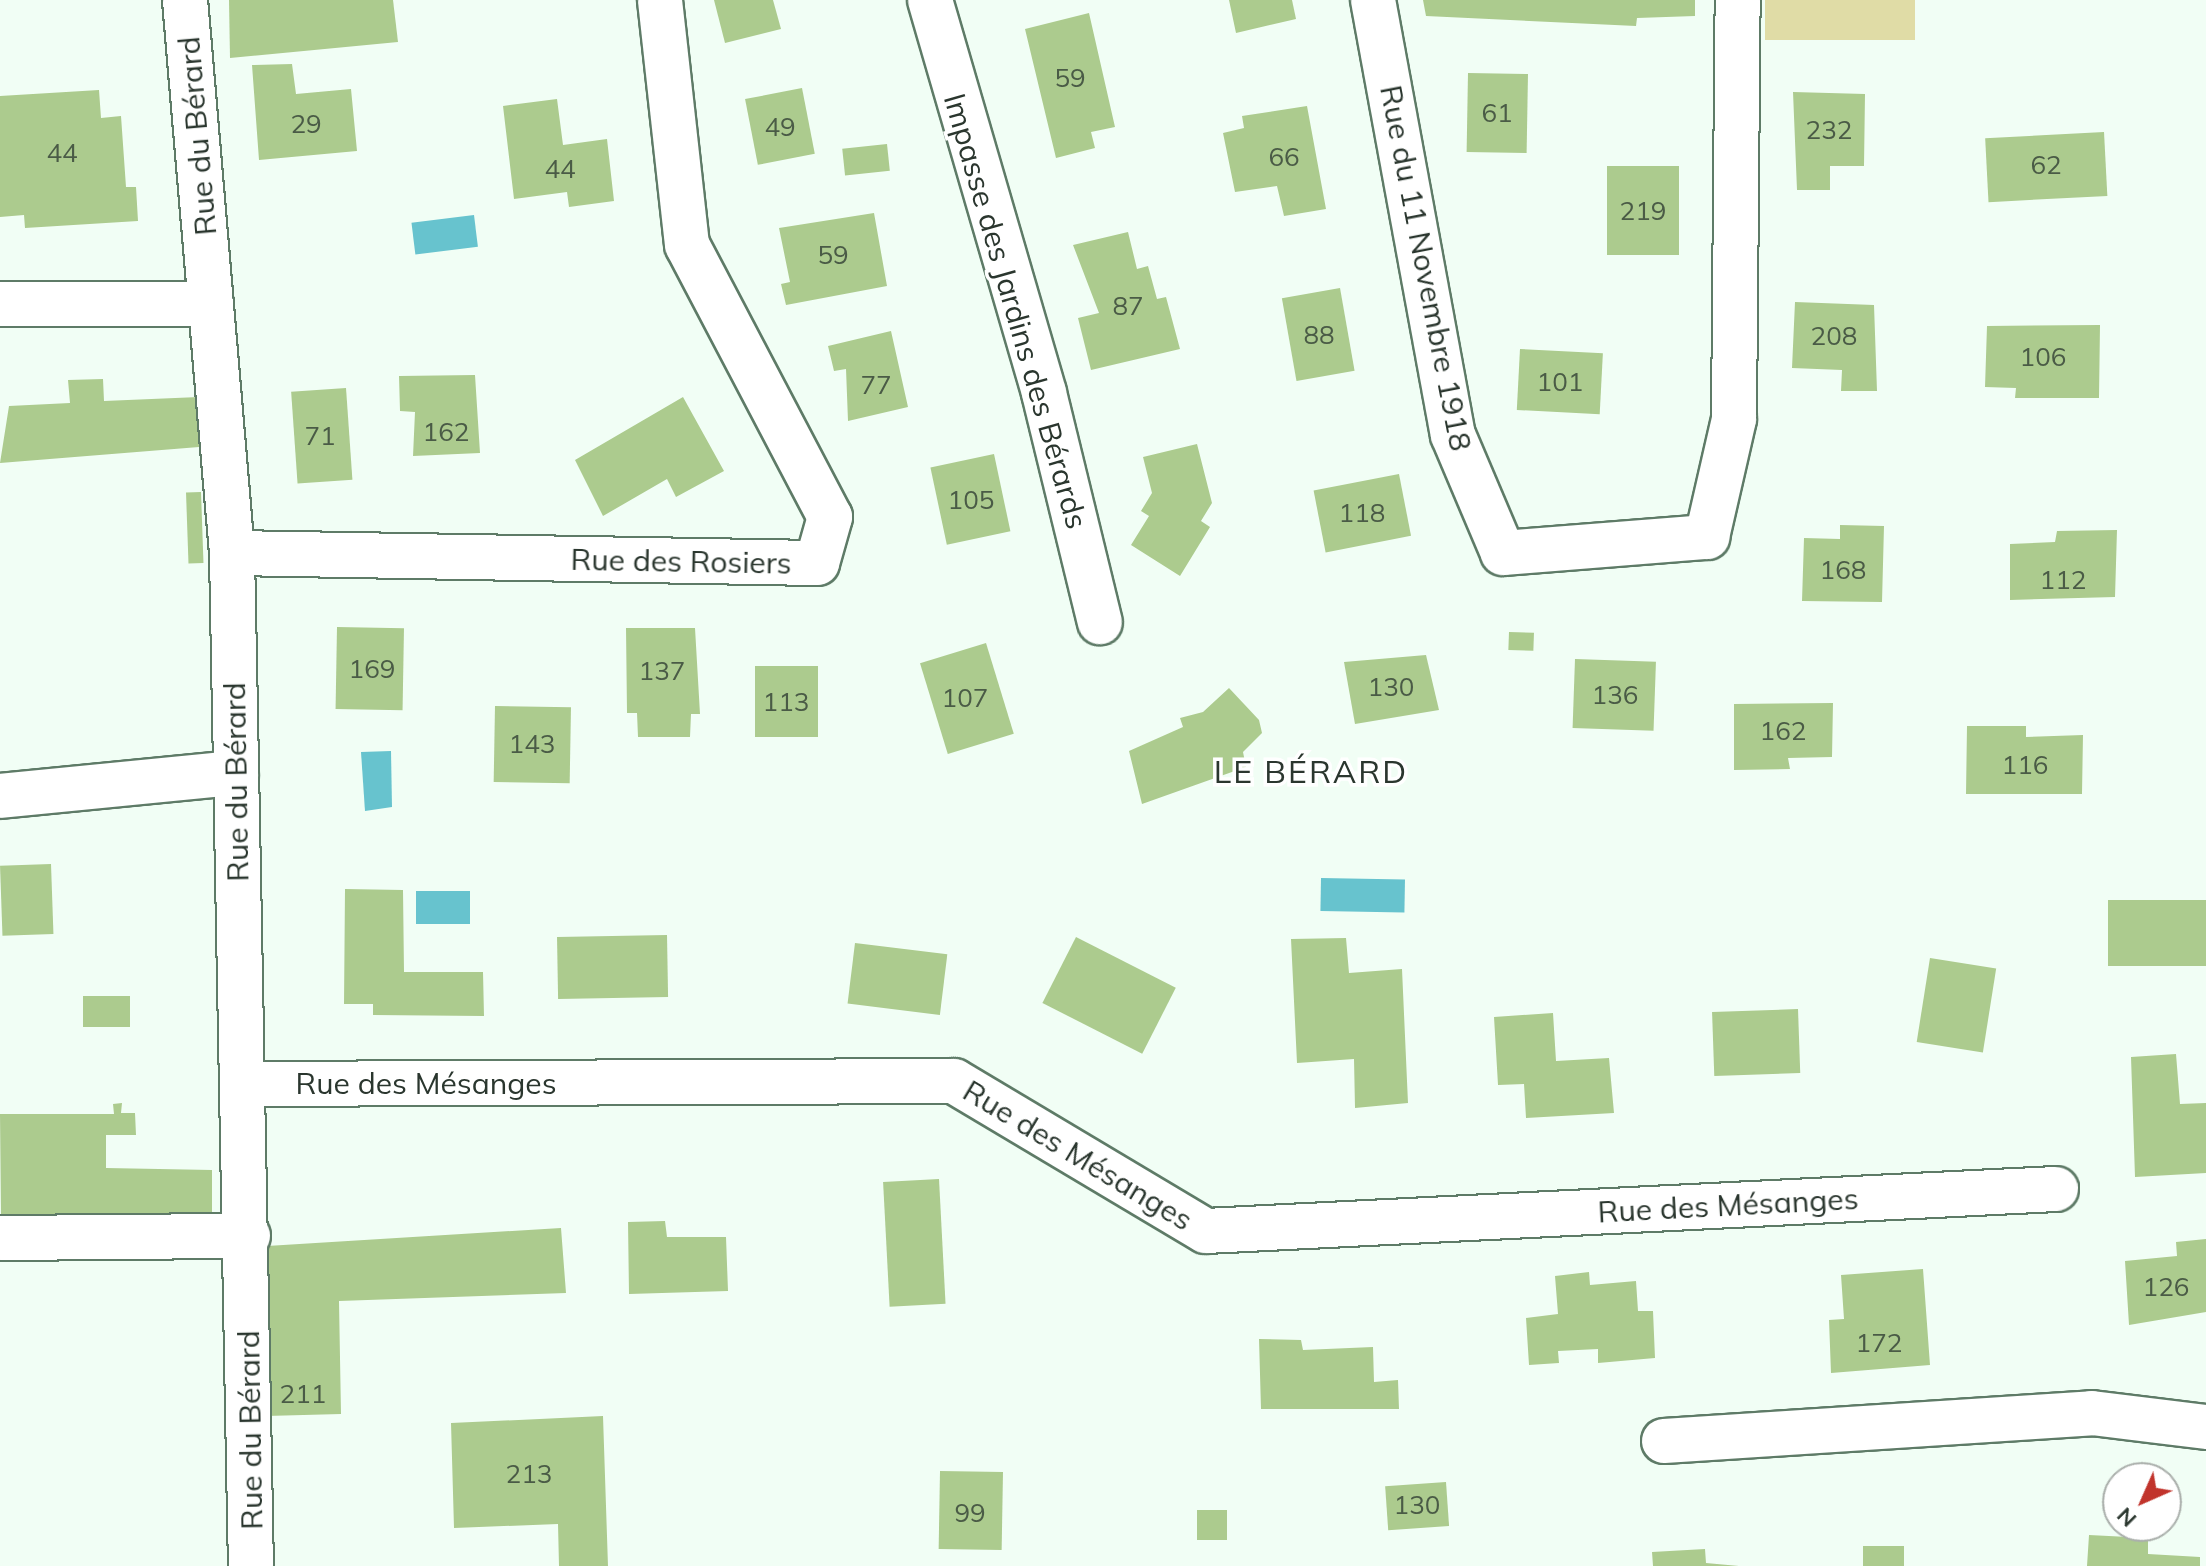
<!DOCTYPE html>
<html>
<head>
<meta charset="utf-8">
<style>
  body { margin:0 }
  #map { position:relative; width:2206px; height:1566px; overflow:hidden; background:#f1fef5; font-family:Mulish,sans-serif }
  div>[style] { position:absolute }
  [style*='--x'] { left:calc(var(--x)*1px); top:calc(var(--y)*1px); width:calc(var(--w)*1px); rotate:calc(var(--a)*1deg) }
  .green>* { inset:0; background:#e0dca6; transform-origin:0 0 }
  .water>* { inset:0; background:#67c3ce; transform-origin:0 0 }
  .building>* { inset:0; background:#accb8e; transform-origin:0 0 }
  .roads { filter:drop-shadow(2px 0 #5e7b67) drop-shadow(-2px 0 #5e7b67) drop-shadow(0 2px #5e7b67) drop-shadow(0 -2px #5e7b67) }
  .minor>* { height:44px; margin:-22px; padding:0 22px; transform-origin:22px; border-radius:22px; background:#fff }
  span { translate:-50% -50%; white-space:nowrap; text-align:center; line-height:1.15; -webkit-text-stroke:7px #fff; paint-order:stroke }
  .number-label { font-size:26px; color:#4a5b46 }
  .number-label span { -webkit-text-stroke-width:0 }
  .street-label { font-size:30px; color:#2a362e }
  .neighbourhood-label { font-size:32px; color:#2a362e; letter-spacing:2px }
  .north { position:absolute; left:2102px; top:1462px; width:80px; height:80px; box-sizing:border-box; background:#fff; border:2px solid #aaafab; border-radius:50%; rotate:225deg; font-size:22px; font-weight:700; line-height:32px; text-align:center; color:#2a362e }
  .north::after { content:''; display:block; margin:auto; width:28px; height:36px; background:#c1342c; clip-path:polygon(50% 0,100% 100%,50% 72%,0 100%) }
</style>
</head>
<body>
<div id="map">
  <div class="green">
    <i style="left:1765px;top:0;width:150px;height:40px"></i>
  </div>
  <div class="water">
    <i style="left:474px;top:215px;width:32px;height:63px;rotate:83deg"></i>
    <i style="clip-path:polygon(391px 751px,392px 807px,365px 811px,361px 752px)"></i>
    <i style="left:1321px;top:878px;width:84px;height:33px;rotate:1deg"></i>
    <i style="left:470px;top:891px;width:33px;height:54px;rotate:90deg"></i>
  </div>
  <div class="building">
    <i style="clip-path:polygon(229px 0,393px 0,398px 42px,230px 58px)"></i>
    <i style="clip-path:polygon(714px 0,773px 0,781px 29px,725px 43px)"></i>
    <i style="clip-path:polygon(1229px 0,1292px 0,1296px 19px,1236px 33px)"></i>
    <i style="clip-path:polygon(1423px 0,1695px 0,1695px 16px,1637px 18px,1636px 26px,1426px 16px)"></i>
    <i style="clip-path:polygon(1089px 13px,1115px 127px,1091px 132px,1095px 148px,1056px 158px,1025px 29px)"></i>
    <i style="clip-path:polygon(292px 64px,296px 94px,351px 89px,357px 151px,259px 160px,252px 65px)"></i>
    <i style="left:1468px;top:73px;width:60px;height:79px;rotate:1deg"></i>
    <i style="left:802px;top:88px;width:67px;height:58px;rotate:79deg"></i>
    <i style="clip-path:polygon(99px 90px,101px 118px,121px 116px,126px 187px,136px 187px,138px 221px,25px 228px,24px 215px,0 217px,0 96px)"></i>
    <i style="clip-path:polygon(1793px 92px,1865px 94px,1864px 166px,1830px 166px,1830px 190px,1797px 190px)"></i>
    <i style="clip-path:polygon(557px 99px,563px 145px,607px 139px,614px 201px,569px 207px,567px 192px,514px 199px,503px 106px)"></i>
    <i style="clip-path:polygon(1307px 106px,1326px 209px,1284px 216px,1277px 186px,1235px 192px,1223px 133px,1244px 128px,1242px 116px)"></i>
    <i style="left:2104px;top:132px;width:64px;height:119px;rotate:87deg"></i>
    <i style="left:887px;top:144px;width:27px;height:45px;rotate:84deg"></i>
    <i style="left:1607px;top:166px;width:72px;height:89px"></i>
    <i style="clip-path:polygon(874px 213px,887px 286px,786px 305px,781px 284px,790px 282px,779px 228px)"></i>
    <i style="clip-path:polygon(1128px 232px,1137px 269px,1148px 266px,1157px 299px,1166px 297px,1180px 349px,1091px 370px,1078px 318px,1099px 313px,1073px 245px)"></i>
    <i style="left:1340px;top:288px;width:84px;height:59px;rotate:80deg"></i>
    <i style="clip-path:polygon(1795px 302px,1874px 305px,1877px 391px,1841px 391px,1842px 370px,1792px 368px)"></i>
    <i style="clip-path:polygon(2100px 325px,2099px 398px,2015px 398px,2016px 388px,1985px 387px,1987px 326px)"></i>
    <i style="clip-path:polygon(891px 331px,908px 407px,848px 421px,846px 369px,834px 371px,828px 346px)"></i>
    <i style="left:1520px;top:349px;width:83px;height:61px;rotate:3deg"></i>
    <i style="clip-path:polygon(475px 375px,480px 453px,413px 456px,415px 412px,400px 411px,399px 376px)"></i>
    <i style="clip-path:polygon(103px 379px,104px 401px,199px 397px,199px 447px,0 463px,9px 406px,70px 403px,68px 380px)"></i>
    <i style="left:346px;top:388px;width:92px;height:55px;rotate:86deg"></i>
    <i style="clip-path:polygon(683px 397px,724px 471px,676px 497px,667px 479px,603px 516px,575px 460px)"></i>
    <i style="clip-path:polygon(1197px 444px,1212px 503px,1201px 521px,1210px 527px,1180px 576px,1131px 545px,1149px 516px,1141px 511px,1152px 493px,1143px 457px)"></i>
    <i style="left:994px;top:454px;width:79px;height:65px;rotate:78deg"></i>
    <i style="left:1399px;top:474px;width:63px;height:87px;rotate:79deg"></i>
    <i style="left:201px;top:492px;width:71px;height:15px;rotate:88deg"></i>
    <i style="clip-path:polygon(1840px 525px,1884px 526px,1882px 602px,1802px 601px,1804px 538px,1840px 539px)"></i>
    <i style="clip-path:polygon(2117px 530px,2115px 597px,2010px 600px,2010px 544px,2055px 542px,2057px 531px)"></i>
    <i style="left:337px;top:627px;width:67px;height:82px;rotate:1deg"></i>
    <i style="clip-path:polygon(626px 628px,695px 628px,700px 714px,691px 714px,690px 737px,638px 737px,637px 713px,627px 713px)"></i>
    <i style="left:1509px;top:632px;width:25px;height:18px;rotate:2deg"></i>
    <i style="left:986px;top:643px;width:95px;height:69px;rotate:73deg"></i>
    <i style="clip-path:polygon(1426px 655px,1439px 710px,1355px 724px,1344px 662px)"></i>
    <i style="left:1575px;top:659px;width:81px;height:69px;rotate:2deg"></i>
    <i style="left:818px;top:666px;width:71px;height:63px;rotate:90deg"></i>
    <i style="clip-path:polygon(1229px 688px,1259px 720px,1262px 733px,1243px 752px,1246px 767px,1142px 804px,1129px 751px,1183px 727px,1180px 718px,1203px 712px)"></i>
    <i style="clip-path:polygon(1833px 703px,1832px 757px,1788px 758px,1790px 769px,1734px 770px,1734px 704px)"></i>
    <i style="left:495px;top:706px;width:76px;height:76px;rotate:1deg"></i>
    <i style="clip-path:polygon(1967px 726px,2026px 726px,2026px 737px,2083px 735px,2082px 794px,1966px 794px)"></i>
    <i style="left:51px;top:864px;width:70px;height:51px;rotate:88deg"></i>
    <i style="clip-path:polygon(345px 889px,403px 890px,404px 972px,483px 972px,484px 1016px,373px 1015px,373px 1004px,344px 1004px)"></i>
    <i style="left:2206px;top:900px;width:66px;height:98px;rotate:90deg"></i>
    <i style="left:667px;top:935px;width:62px;height:110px;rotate:89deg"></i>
    <i style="left:1076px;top:937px;width:112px;height:74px;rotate:27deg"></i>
    <i style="clip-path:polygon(1346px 938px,1349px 973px,1402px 969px,1408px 1103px,1355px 1108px,1354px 1059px,1297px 1063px,1291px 939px)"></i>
    <i style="left:855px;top:943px;width:93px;height:61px;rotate:7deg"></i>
    <i style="left:1930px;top:958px;width:67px;height:85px;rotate:9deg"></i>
    <i style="left:130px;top:996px;width:31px;height:47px;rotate:90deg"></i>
    <i style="left:1798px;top:1009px;width:64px;height:86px;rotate:88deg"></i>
    <i style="clip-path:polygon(1553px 1013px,1556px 1061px,1609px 1058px,1614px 1113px,1526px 1118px,1524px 1084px,1498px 1085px,1494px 1017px)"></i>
    <i style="clip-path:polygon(2176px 1054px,2180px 1104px,2206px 1103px,2206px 1173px,2135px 1177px,2131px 1057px)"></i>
    <i style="clip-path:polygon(122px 1103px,121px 1113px,135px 1113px,136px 1135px,106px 1135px,106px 1168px,212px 1170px,212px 1213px,1px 1215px,0 1114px,114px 1114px,113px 1104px)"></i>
    <i style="left:939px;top:1179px;width:125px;height:56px;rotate:87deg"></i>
    <i style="clip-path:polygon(665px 1221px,667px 1237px,726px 1237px,728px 1291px,629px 1294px,628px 1222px)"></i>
    <i style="clip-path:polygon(561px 1228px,566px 1293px,339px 1301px,341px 1414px,266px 1416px,267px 1246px)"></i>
    <i style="clip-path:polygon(2206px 1239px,2206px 1312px,2129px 1325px,2125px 1261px,2177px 1256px,2176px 1242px)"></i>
    <i style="clip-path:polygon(1923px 1269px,1930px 1365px,1831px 1373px,1829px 1320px,1844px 1319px,1841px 1275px)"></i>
    <i style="clip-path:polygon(1589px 1272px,1590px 1285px,1636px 1281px,1638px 1311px,1653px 1311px,1655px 1358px,1598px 1363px,1598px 1349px,1558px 1351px,1559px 1363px,1529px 1365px,1526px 1318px,1558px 1314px,1555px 1276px)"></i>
    <i style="clip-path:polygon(1259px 1339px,1301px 1340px,1303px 1350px,1373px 1347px,1374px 1382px,1398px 1380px,1399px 1409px,1261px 1409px)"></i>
    <i style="clip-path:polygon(603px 1416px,608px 1566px,559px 1566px,558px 1524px,454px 1528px,451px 1423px)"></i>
    <i style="left:1003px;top:1472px;width:78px;height:63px;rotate:91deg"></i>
    <i style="left:1446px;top:1482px;width:44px;height:61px;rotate:86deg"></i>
    <i style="left:1227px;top:1510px;width:30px;height:30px;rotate:90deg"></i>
    <i style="clip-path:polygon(2089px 1535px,2148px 1538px,2148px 1554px,2200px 1557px,2200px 1566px,2087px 1566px)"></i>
    <i style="left:1904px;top:1546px;width:20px;height:41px;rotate:90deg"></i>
    <i style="clip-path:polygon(1705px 1549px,1706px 1563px,1739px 1566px,1653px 1566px,1652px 1552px)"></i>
  </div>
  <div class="roads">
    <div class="minor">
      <i style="--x:185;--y:0;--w:555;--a:85.14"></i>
      <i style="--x:232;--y:553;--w:1013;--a:88.93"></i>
      <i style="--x:930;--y:0;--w:409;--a:73.8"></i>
      <i style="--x:1044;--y:393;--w:236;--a:76.3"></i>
      <i style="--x:1373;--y:0;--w:442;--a:79.6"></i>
      <i style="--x:1453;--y:435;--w:128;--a:67"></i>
      <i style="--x:1503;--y:553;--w:205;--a:-4.5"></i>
      <i style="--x:1707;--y:537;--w:121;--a:-77.1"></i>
      <i style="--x:1734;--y:419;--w:419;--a:-89.5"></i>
      <i style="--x:0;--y:304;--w:211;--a:0"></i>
      <i style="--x:232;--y:553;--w:585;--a:0.98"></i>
      <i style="--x:817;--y:563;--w:48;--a:-74.2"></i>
      <i style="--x:830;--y:517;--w:307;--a:-117.7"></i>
      <i style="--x:687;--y:245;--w:246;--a:-96.3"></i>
      <i style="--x:0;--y:796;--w:237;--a:-5.6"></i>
      <i style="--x:242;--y:1084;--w:712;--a:-0.24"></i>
      <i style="--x:954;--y:1081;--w:293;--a:30.8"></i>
      <i style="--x:1206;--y:1231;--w:851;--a:-2.83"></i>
      <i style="--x:0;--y:1238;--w:248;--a:-0.5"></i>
      <i style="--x:1664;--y:1441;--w:429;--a:-3.7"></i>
      <i style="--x:2092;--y:1413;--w:115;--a:7"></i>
    </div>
  </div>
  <div class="number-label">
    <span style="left:1070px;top:78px">59</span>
    <span style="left:1497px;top:113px">61</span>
    <span style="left:306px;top:124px">29</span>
    <span style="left:780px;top:127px">49</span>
    <span style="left:1829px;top:130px">232</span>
    <span style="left:62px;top:153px">44</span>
    <span style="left:1284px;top:157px">66</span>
    <span style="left:2046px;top:165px">62</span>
    <span style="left:560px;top:169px">44</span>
    <span style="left:1643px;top:211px">219</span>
    <span style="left:833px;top:255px">59</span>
    <span style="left:1128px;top:306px">87</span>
    <span style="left:1319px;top:335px">88</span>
    <span style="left:1834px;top:336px">208</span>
    <span style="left:2043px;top:357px">106</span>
    <span style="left:1560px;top:382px">101</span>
    <span style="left:876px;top:385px">77</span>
    <span style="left:446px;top:432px">162</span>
    <span style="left:320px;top:436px">71</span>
    <span style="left:971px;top:500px">105</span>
    <span style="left:1362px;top:513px">118</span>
    <span style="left:1843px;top:570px">168</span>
    <span style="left:2063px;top:580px">112</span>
    <span style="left:372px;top:669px">169</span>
    <span style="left:662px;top:671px">137</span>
    <span style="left:1391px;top:687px">130</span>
    <span style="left:1615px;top:695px">136</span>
    <span style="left:965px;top:698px">107</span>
    <span style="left:786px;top:702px">113</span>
    <span style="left:1783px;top:731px">162</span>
    <span style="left:532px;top:744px">143</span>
    <span style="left:2025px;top:765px">116</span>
    <span style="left:2166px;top:1287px">126</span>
    <span style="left:1879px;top:1343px">172</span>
    <span style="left:303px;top:1394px">211</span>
    <span style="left:529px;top:1474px">213</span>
    <span style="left:1417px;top:1505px">130</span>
    <span style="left:970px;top:1513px">99</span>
  </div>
  <div class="street-label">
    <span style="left:197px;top:136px;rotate:-95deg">Rue du Bérard</span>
    <span style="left:1426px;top:268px;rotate:79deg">Rue du 11 Novembre 1918</span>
    <span style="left:1016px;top:311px;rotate:74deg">Impasse des Jardins des Bérards</span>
    <span style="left:681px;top:561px;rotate:1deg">Rue des Rosiers</span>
    <span style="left:236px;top:782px;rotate:-91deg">Rue du Bérard</span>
    <span style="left:426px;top:1083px">Rue des Mésanges</span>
    <span style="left:1078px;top:1155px;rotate:31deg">Rue des Mésanges</span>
    <span style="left:1728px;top:1205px;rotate:-3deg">Rue des Mésanges</span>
    <span style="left:250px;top:1430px;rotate:-91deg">Rue du Bérard</span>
  </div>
  <div class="neighbourhood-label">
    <span style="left:1311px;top:771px">LE BÉRARD</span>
  </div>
  <div class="north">N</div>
</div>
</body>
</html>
